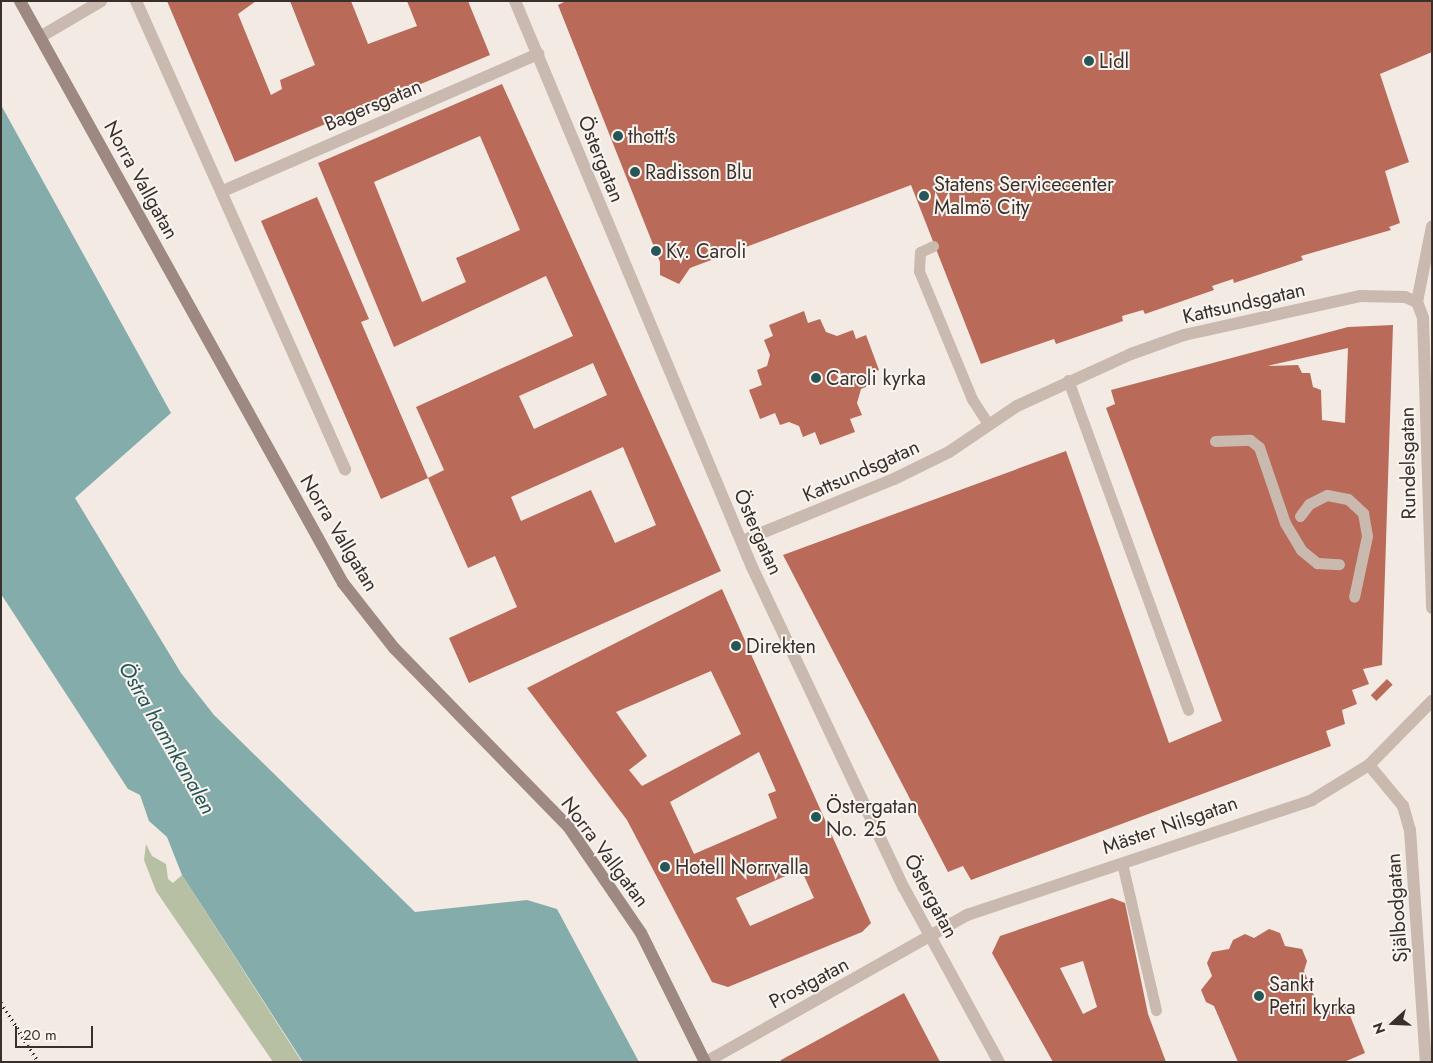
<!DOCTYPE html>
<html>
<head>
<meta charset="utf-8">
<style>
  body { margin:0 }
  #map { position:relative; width:1433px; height:1063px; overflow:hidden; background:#f2eae3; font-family:Jost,sans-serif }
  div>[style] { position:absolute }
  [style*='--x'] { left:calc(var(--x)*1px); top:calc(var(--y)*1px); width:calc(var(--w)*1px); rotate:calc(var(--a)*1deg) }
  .green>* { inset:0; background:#b8c0a4 }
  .water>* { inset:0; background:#84acab }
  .building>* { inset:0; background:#b96a59; transform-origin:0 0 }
  .service>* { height:11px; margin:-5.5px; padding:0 5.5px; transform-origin:5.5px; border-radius:5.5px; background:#c9b9af }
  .pedestrian>* { height:12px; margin:-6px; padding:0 6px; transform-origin:6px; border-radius:6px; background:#c9b9af }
  .minor>* { height:12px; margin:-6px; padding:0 6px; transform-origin:6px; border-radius:6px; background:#c9b9af }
  .secondary>* { height:12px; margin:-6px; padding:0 6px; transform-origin:6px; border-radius:6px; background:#9d8981 }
  .rail>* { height:4px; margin-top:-2px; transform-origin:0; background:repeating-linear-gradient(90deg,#39302c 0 1px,transparent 0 5px) }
  .dots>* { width:14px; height:14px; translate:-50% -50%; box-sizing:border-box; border:2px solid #f9f4ef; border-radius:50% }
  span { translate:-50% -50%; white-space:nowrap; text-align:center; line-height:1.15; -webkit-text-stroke:4px #f9f4ef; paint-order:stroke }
  .poi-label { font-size:20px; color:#39302c }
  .left { translate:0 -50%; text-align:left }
  .street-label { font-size:20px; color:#39302c }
  .water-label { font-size:21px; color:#265656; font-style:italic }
  .frame { position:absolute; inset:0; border:2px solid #39302c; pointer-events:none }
  .north { position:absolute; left:1368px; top:998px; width:50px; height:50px; -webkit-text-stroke:4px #f9f4ef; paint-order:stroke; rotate:250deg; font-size:14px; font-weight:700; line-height:20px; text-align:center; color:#39302c }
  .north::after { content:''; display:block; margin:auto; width:18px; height:22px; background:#39302c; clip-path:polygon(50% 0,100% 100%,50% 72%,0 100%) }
  .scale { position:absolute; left:15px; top:1026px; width:78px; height:22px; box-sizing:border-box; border:2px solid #39302c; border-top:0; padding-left:6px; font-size:15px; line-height:18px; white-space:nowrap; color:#39302c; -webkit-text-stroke:4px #f9f4ef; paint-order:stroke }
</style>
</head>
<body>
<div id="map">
  <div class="green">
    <i style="clip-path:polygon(146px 844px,152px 856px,166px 864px,168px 879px,173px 883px,182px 875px,302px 1062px,273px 1062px,156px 891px,144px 860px)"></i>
  </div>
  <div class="water">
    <i style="clip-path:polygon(1px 105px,171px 413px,75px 498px,181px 673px,214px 715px,415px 912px,527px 900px,557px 909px,639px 1062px,303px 1062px,182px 875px,167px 837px,149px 821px,140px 795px,128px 789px,1px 594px)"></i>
  </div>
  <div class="building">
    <i style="clip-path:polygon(167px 1px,256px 1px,238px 14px,271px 95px,282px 89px,280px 80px,315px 65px,290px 1px,351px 1px,368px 44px,417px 26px,407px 1px,468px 1px,490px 55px,235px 162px)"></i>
    <i style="clip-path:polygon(566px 1px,1431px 1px,1432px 52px,1380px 74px,1409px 162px,1385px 171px,1400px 223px,1389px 227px,1391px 230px,1301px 256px,1303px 260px,1234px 283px,1233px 279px,1212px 286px,1214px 290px,1145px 314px,1143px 310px,1122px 316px,1123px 321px,1056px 344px,1054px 339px,981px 364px,911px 185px,690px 268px,679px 284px,660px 275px,660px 262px,558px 5px)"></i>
    <i style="clip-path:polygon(evenodd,502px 84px,721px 571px,469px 683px,449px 638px,517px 607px,495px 556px,468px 568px,428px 478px,444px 470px,416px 407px,573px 336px,546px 276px,394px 347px,318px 163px,502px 84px,480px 136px,520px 230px,456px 258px,466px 282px,422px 302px,374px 182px,480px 136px,502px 84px,593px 363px,607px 395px,534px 429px,519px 396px,593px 363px,502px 84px,623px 447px,656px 525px,615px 543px,591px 490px,521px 521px,511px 497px,623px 447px)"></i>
    <i style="clip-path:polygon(317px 197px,369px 319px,361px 322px,428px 478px,381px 499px,261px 221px)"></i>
    <i style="clip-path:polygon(804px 311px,808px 323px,820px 319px,826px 332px,837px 336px,853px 330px,856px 339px,866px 335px,879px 370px,871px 373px,875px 383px,861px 389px,857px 403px,862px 415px,850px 419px,855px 432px,820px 445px,815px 432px,803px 437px,799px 426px,789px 422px,780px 425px,775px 413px,760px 419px,749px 390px,762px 385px,757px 370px,767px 366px,770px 355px,764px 340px,773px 336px,769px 325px)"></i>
    <i style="clip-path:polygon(evenodd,1393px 325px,1382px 665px,1363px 669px,1369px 684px,1352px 690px,1357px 704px,1342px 710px,1345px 724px,1326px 731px,1331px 746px,971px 880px,963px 866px,948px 872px,783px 555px,1066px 451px,1169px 743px,1222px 721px,1106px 408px,1115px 404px,1111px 390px,1348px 327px,1393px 325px,1348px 348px,1345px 423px,1322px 420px,1321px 390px,1313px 387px,1310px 373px,1302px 373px,1298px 365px,1267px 366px,1348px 348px)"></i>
    <i style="clip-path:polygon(evenodd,722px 589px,871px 923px,862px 932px,728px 987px,712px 982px,627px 820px,527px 688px,722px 589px,711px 671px,741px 734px,642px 786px,629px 770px,647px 756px,616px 712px,711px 671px,722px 589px,759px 752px,776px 791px,768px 794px,777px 818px,694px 854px,670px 802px,759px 752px,722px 589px,801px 869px,814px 898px,750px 926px,736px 898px,801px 869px)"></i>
    <i style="left:1387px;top:679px;width:8px;height:23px;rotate:45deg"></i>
    <i style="clip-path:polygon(evenodd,1112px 898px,1125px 903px,1148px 1014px,1166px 1062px,1053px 1062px,992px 953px,1000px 936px,1112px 898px,1083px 961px,1097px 1007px,1083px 1014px,1060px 968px,1083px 961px)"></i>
    <i style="clip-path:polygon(1269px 929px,1280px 933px,1285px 946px,1302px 949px,1307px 961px,1304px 971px,1321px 1013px,1345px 1003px,1365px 1053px,1344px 1062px,1238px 1062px,1214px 1006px,1206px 1002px,1201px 990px,1212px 976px,1207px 963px,1212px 952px,1229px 949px,1233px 940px,1245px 934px,1254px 938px)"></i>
    <i style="clip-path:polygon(904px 993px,940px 1062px,780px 1062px,781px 1060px)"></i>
  </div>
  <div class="service">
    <i style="--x:933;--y:246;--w:14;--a:155"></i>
    <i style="--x:920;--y:252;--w:19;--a:93"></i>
    <i style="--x:919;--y:271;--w:139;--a:67.5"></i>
    <i style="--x:972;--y:399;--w:30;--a:57"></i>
    <i style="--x:1068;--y:380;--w:351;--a:70"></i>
    <i style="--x:1215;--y:441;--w:35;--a:-2"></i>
    <i style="--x:1250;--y:440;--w:11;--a:38"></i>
    <i style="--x:1259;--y:447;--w:80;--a:71.1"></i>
    <i style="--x:1285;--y:523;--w:31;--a:59"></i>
    <i style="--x:1301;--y:550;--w:21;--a:39"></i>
    <i style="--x:1317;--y:563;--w:22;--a:3"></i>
    <i style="--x:1300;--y:516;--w:15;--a:-53"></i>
    <i style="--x:1309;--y:504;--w:20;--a:-27"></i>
    <i style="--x:1327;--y:495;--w:21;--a:11"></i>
    <i style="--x:1348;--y:499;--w:21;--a:43"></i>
    <i style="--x:1363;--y:513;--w:23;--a:80"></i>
    <i style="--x:1367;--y:536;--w:62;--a:102"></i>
    <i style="--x:1122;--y:863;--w:151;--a:77"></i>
  </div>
  <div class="pedestrian">
    <i style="--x:223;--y:191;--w:344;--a:-23.5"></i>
    <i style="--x:1417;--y:302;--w:77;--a:-78.8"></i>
  </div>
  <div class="minor">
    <i style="--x:136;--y:1;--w:513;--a:65.94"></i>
    <i style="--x:515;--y:1;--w:614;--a:67.28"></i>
    <i style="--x:752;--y:567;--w:355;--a:64.7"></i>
    <i style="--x:904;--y:888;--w:198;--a:61.4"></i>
    <i style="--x:40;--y:37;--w:71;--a:-30.5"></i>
    <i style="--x:742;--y:541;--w:164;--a:-22.2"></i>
    <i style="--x:894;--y:479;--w:61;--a:-26.1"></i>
    <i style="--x:949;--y:452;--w:82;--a:-34.1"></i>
    <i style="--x:1017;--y:406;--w:125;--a:-24.5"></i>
    <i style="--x:1131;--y:354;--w:56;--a:-19.7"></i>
    <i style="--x:1184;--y:335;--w:180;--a:-12.5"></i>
    <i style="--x:1360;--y:296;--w:45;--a:1.3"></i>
    <i style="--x:1405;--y:297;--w:13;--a:23"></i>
    <i style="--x:1417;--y:302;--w:17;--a:69"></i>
    <i style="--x:1423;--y:318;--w:290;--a:88.2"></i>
    <i style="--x:1369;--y:765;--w:53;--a:50.3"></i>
    <i style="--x:1403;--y:806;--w:25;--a:74"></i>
    <i style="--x:1410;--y:830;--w:233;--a:86.1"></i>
    <i style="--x:706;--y:1062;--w:300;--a:-29.4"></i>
    <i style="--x:967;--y:915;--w:364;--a:-18.4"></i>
    <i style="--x:1312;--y:800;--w:67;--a:-31.6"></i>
    <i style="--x:1369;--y:765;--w:90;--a:-45.5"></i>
  </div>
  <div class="secondary">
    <i style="--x:20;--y:1;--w:666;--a:60.97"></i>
    <i style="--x:343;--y:583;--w:83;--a:51.9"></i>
    <i style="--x:394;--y:648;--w:249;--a:45.7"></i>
    <i style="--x:568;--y:826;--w:130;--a:55.7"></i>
    <i style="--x:641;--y:933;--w:144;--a:63.6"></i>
  </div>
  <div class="rail">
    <i style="--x:1;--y:1003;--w:70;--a:57.9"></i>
  </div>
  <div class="dots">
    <i style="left:1089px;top:61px;background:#265656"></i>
    <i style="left:618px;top:136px;background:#265656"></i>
    <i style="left:635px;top:172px;background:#265656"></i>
    <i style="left:924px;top:196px;background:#265656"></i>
    <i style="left:656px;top:251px;background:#265656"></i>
    <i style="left:816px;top:378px;background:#265656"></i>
    <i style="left:736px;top:646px;background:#265656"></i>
    <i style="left:816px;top:817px;background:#265656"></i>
    <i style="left:665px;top:867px;background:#265656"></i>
    <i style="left:1259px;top:996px;background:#265656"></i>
  </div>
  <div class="poi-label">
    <span class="left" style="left:1099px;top:61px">Lidl</span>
    <span class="left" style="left:628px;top:136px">thott's</span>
    <span class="left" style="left:645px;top:172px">Radisson Blu</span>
    <span class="left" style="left:934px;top:196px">Statens Servicecenter<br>Malmö City</span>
    <span class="left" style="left:666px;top:251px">Kv. Caroli</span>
    <span class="left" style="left:826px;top:378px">Caroli kyrka</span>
    <span class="left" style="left:746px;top:646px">Direkten</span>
    <span class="left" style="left:826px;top:818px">Östergatan<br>No. 25</span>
    <span class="left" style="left:675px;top:867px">Hotell Norrvalla</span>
    <span class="left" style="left:1269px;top:996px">Sankt<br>Petri kyrka</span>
  </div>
  <div class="street-label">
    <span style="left:373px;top:105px;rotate:-23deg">Bagersgatan</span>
    <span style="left:601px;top:159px;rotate:68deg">Östergatan</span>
    <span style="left:141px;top:180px;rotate:61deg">Norra Vallgatan</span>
    <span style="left:1244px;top:303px;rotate:-13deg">Kattsundsgatan</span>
    <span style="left:1408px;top:463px;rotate:-91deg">Rundelsgatan</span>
    <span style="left:861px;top:471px;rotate:-24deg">Kattsundsgatan</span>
    <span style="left:758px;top:532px;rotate:66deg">Östergatan</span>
    <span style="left:339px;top:533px;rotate:59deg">Norra Vallgatan</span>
    <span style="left:1170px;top:825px;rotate:-19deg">Mäster Nilsgatan</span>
    <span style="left:605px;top:852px;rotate:53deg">Norra Vallgatan</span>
    <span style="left:931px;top:896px;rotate:62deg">Östergatan</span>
    <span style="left:1397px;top:908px;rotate:-94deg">Själbodgatan</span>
    <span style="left:809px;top:983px;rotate:-28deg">Prostgatan</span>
  </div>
  <div class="water-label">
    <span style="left:167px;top:738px;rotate:60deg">Östra hamnkanalen</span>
  </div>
  <div class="frame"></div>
  <div class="north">N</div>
  <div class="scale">20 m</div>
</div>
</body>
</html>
